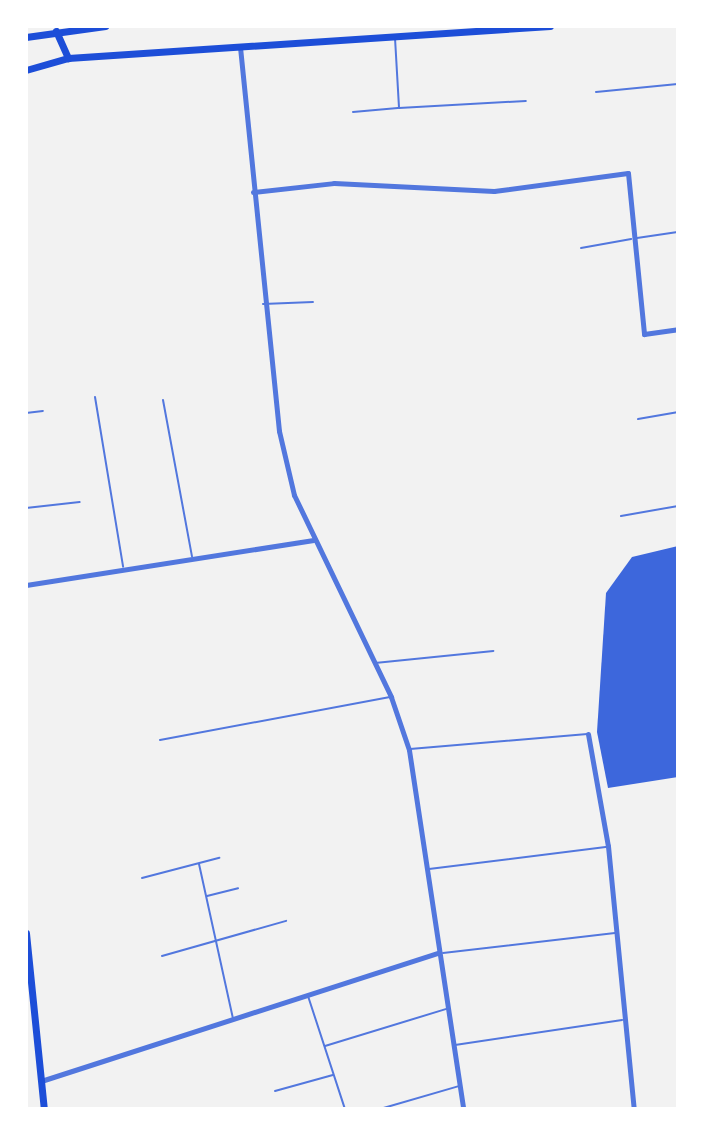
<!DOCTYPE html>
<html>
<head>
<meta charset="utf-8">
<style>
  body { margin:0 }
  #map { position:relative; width:704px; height:1135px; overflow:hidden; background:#f2f2f2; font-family:Barlow,sans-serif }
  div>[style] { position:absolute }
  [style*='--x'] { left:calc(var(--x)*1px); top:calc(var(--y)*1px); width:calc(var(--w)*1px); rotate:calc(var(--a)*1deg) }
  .building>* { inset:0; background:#3d67dc }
  .service>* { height:2px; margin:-1px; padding:0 1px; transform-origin:1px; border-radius:1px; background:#5277de }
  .minor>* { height:5px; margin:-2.5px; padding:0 2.5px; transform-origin:2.5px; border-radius:2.5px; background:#5277de }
  .secondary>* { height:7px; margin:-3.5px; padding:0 3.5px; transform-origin:3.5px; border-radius:3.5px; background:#1d4ed8 }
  span { translate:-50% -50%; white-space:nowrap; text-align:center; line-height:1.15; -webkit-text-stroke:7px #fff; paint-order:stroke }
  .frame { position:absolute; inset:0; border:28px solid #fff; pointer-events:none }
</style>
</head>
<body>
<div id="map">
  <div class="building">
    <i style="clip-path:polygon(678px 546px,678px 777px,608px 788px,597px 732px,606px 593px,632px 557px)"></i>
  </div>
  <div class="service">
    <i style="--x:395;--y:38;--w:70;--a:86.7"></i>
    <i style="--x:399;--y:108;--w:127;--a:-3.2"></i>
    <i style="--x:596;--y:92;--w:82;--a:-5.6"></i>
    <i style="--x:353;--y:112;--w:45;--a:-5.1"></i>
    <i style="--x:637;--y:238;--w:41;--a:-8.3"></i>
    <i style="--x:581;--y:248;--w:51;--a:-10.2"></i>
    <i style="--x:263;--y:304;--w:50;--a:-2.3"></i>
    <i style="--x:95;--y:397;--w:172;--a:80.6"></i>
    <i style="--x:163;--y:400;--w:159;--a:79.5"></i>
    <i style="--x:26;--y:413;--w:17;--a:-7"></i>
    <i style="--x:638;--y:419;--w:41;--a:-9.9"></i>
    <i style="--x:26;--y:508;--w:54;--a:-6.3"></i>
    <i style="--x:621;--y:516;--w:58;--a:-10"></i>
    <i style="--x:375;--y:663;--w:119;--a:-5.8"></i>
    <i style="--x:160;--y:740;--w:234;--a:-10.6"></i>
    <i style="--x:410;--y:749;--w:178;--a:-4.8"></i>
    <i style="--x:199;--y:864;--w:158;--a:77.6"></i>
    <i style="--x:429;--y:869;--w:178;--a:-7.1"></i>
    <i style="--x:142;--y:878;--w:80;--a:-14.6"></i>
    <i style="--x:207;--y:896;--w:32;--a:-14"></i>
    <i style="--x:443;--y:953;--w:173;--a:-6.6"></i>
    <i style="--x:162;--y:956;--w:129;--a:-15.8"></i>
    <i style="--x:308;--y:996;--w:119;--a:71.9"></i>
    <i style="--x:455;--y:1045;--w:169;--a:-8.5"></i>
    <i style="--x:325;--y:1046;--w:127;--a:-17"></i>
    <i style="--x:275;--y:1091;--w:60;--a:-15.4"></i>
    <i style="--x:380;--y:1109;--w:82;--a:-16.2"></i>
  </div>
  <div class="minor">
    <i style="--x:240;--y:47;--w:386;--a:84.2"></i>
    <i style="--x:279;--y:431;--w:66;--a:76.8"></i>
    <i style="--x:294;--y:495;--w:224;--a:64.3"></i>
    <i style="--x:391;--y:697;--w:56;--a:71.2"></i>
    <i style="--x:409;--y:750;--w:363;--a:81.4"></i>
    <i style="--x:253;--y:192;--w:81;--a:-6.3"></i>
    <i style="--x:334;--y:183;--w:160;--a:2.9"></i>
    <i style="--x:494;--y:191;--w:135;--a:-7.7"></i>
    <i style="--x:628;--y:173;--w:162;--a:84.3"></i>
    <i style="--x:644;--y:334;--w:34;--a:-8"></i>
    <i style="--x:26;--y:585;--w:291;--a:-8.9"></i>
    <i style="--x:588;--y:734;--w:114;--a:79.9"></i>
    <i style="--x:608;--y:846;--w:264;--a:84.4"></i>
    <i style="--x:41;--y:1081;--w:417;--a:-17.9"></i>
  </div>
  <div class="secondary">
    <i style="--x:56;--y:31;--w:30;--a:66"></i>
    <i style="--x:26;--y:37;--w:80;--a:-7.9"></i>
    <i style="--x:26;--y:70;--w:44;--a:-15.9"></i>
    <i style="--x:68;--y:58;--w:483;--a:-3.8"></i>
    <i style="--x:26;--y:933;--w:177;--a:84.2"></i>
  </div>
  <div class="frame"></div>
</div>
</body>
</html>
